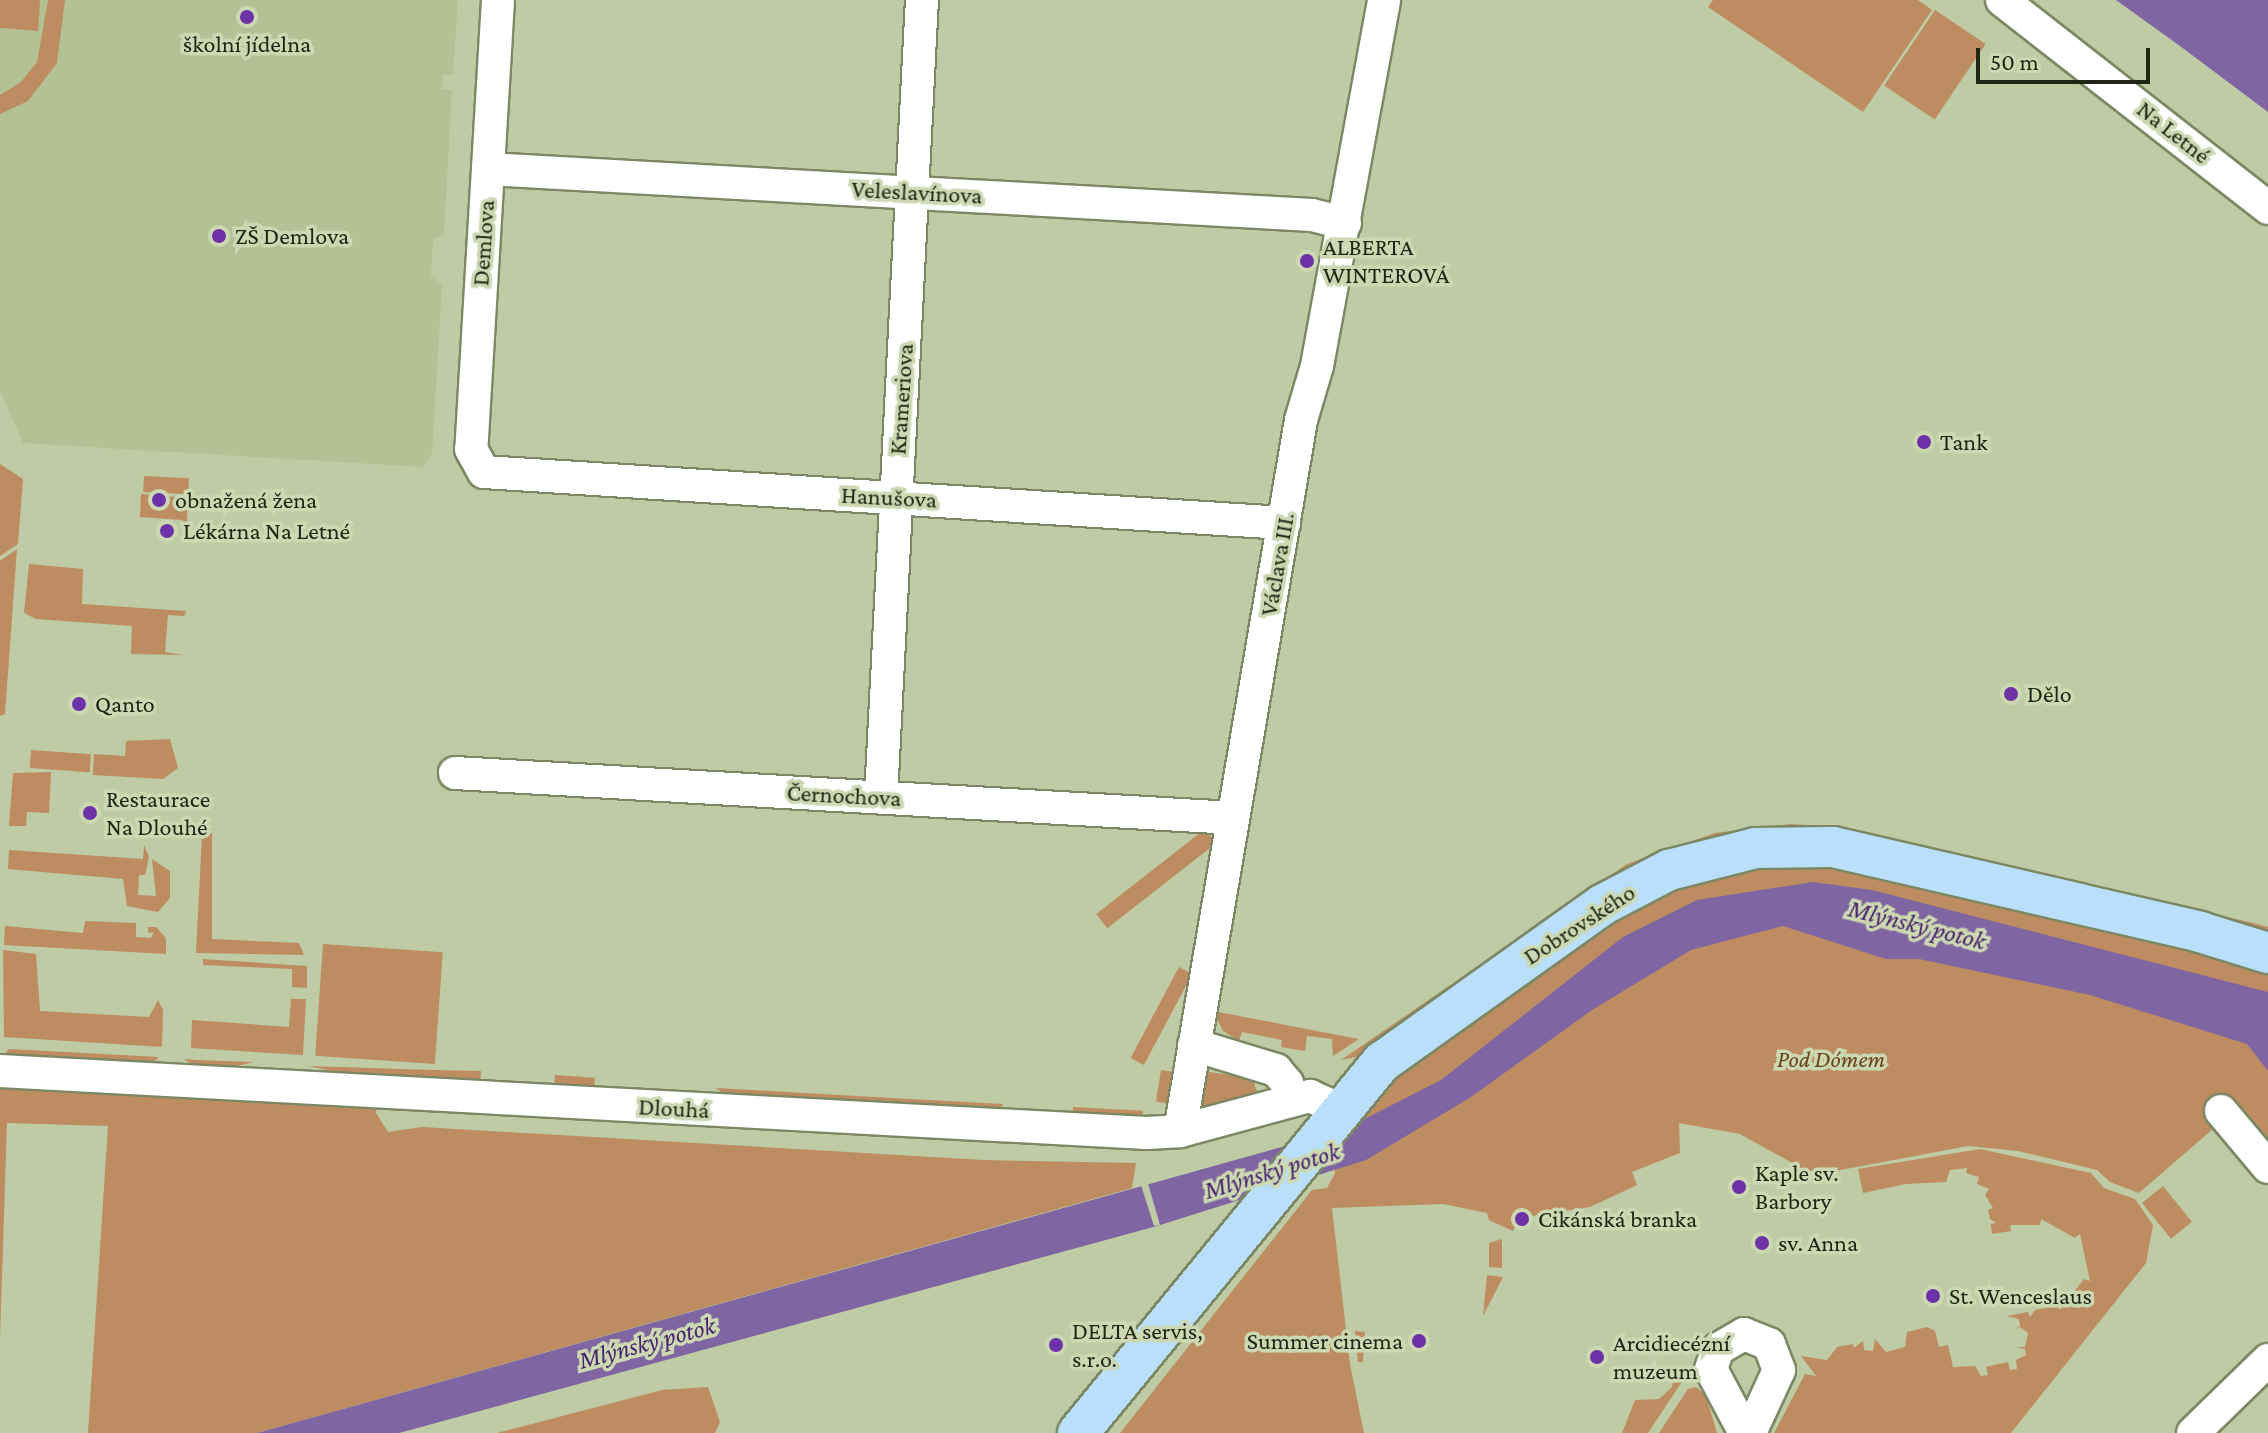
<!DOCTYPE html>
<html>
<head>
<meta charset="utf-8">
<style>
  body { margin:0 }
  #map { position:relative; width:2268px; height:1433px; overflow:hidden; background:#becba4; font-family:"Crimson Pro",serif }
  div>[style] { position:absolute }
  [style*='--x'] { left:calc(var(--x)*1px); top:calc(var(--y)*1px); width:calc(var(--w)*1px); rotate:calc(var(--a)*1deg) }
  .built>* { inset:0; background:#b3c194 }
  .green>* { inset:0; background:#bd8c61; transform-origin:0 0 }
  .water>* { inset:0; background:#7f66a3 }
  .pier>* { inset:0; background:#becba4 }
  .roads { filter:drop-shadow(2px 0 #7c8864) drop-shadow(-2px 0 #7c8864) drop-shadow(0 2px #7c8864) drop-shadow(0 -2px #7c8864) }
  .minor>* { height:32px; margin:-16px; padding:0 16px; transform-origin:16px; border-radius:16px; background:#fff }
  .major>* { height:40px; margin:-20px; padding:0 20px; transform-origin:20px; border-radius:20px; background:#b9dffb }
  .dots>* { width:22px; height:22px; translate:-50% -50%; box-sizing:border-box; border:4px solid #cbd8b1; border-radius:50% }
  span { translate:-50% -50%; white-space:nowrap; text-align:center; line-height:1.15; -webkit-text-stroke:7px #cbd8b1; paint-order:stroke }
  .poi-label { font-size:24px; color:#202516 }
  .left { translate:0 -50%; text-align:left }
  .right { translate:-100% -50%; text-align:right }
  .street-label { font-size:24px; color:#202516 }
  .park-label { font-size:24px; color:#6a421c; font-style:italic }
  .water-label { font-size:26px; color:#48236f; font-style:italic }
  .scale { position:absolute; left:1976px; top:48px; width:174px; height:36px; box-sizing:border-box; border:4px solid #202516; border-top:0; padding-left:10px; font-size:24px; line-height:28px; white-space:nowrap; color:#202516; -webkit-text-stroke:6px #cbd8b1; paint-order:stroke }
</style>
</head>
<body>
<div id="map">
  <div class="built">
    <i style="clip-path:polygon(0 0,458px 0,453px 75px,443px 75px,443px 82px,442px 89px,452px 90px,444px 233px,433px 240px,431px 276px,442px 286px,432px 454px,423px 467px,23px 443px,0 390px)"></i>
  </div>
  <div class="green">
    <i style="clip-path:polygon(0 0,40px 0,38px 31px,0 28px)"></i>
    <i style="clip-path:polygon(48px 0,65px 0,57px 63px,28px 101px,0 114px,0 95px,21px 82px,37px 62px)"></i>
    <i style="clip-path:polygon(1713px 0,1918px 0,1932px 10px,1863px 112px,1708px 7px)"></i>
    <i style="left:1935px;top:10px;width:61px;height:91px;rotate:34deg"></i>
    <i style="clip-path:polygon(0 464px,23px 479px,18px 544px,0 556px)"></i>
    <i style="left:144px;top:476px;width:45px;height:16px;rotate:3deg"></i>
    <i style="clip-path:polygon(141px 494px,188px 498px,186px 543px,183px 520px,140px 517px)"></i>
    <i style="clip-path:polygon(17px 549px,5px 714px,0 716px,0 561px)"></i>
    <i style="clip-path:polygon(29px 564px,83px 569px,82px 604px,186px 611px,184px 616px,168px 615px,165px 652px,183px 655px,131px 654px,132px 626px,36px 619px,24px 613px)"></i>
    <i style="clip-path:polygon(170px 739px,178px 768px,163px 779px,93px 775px,94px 754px,125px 756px,126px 741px)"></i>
    <i style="left:31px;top:750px;width:60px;height:18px;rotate:4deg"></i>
    <i style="clip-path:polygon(51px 772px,49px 813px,27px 812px,26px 826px,9px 826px,13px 773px)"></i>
    <i style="clip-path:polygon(1790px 824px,1842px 827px,1801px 830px,1459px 986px,1360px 1056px,1341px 1060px,1627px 864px,1715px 833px)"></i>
    <i style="left:1205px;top:829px;width:18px;height:138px;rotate:52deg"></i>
    <i style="clip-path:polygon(212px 833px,212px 939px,299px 943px,304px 955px,196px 953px,202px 835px)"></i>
    <i style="clip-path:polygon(1888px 837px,2257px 924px,2268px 927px,2268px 935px,1897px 844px)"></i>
    <i style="clip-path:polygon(144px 845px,149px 857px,145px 875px,139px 875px,138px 895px,156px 896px,152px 859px,170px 871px,170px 898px,158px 912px,127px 906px,123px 879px,8px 869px,9px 850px,143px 859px)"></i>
    <i style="clip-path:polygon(1803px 858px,2268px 967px,2268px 1145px,2236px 1109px,2139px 1193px,2110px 1182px,2097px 1170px,2018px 1151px,1968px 1146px,1814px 1175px,1740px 1134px,1679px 1123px,1680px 1153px,1632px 1172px,1637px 1185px,1590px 1207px,1520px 1218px,1513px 1231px,1489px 1220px,1487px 1213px,1443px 1204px,1332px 1208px,1350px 1364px,1364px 1433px,1120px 1433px,1312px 1190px,1327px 1188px,1335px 1173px,1334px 1156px,1398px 1072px,1665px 881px)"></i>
    <i style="clip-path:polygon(85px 921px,136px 923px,136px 937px,151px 938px,154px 932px,148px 933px,148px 927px,156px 927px,166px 938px,166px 954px,4px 945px,5px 926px,83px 933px)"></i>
    <i style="left:323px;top:944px;width:120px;height:112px;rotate:4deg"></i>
    <i style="clip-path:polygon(3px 950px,36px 954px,40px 1011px,149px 1017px,158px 1000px,163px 1010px,162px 1047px,4px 1037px)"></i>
    <i style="clip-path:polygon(203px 959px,307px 966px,307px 988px,292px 987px,292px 969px,203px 965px)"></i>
    <i style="left:1179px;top:967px;width:15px;height:103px;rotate:28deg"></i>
    <i style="clip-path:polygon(291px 999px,306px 999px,303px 1055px,191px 1048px,192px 1020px,289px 1027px)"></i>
    <i style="clip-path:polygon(1213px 1011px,1359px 1039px,1333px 1056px,1332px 1039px,1307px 1036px,1305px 1051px,1281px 1047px,1282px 1040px,1242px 1032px,1239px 1041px,1223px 1031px)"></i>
    <i style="clip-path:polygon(9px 1049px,159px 1057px,150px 1065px,1px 1058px)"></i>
    <i style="clip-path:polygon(184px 1059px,197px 1060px,253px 1062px,221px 1070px,196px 1068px)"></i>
    <i style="clip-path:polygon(309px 1066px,433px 1070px,481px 1071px,480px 1085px,357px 1077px)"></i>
    <i style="left:1161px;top:1070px;width:13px;height:32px;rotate:9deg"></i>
    <i style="clip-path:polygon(1209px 1072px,1252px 1078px,1258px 1094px,1204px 1111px,1200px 1107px)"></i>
    <i style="left:555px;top:1075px;width:40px;height:14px;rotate:4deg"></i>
    <i style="clip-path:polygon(0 1082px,376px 1102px,376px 1113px,388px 1132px,422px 1127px,983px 1160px,1136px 1163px,1132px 1188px,257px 1433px,88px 1433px,108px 1126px,7px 1123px,0 1339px)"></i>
    <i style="clip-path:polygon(716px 1088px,874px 1097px,1003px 1104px,998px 1113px,724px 1095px)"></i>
    <i style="left:1073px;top:1107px;width:70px;height:10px;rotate:3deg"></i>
    <i style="clip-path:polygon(1980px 1149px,2091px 1173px,2104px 1188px,2135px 1199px,2153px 1225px,2146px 1263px,2011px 1433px,1774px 1433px,1805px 1374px,1816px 1376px,1801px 1356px,1827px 1360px,1837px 1347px,1853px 1344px,1854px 1348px,1863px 1341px,1864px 1350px,1873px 1351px,1875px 1339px,1886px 1352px,1905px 1347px,1907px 1332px,1927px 1327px,1935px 1331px,1939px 1347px,1948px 1345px,1953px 1367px,1975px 1366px,1981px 1376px,1988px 1375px,1986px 1367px,2008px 1362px,2010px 1370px,2017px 1369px,2016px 1360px,2026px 1355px,2025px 1349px,2017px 1347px,2025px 1347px,2028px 1333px,2020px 1327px,2013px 1330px,2020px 1326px,2019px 1319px,2007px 1316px,2028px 1312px,2030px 1317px,2035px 1310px,2057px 1306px,2060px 1310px,2084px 1279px,2090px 1281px,2080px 1234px,2075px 1238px,2041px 1219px,2040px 1225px,2010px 1225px,2011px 1231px,1992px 1234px,1991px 1224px,1996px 1223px,1990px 1219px,1988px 1210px,1993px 1208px,1985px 1195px,1989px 1189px,1977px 1184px,1979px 1177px,1966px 1173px,1967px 1168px,1950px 1170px,1946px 1182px,1906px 1184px,1863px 1193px,1858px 1169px)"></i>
    <i style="left:2163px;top:1186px;width:46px;height:27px;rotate:51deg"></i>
    <i style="clip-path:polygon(1502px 1239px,1502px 1268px,1489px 1267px,1489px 1243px)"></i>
    <i style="clip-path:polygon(1487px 1275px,1503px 1277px,1483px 1316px)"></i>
    <i style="clip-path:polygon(1355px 1331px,1365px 1332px,1363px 1362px,1358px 1362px)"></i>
    <i style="clip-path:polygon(1675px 1374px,1683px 1380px,1648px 1433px,1622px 1433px,1635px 1400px,1659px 1399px,1672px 1387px)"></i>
    <i style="clip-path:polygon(708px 1387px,720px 1422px,715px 1433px,497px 1433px,662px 1390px)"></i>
    <i style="clip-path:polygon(1696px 1387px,1706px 1396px,1717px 1433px,1659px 1433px,1688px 1389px)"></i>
  </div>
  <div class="water">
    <i style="clip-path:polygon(2116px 0,2268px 0,2268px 112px,2180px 46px)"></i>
    <i style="clip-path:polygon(1813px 882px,1872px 890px,2268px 992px,2268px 1071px,2247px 1044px,2090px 995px,1919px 959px,1886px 959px,1783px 926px,1691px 950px,1592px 1010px,1471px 1097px,1366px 1160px,1157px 1226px,399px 1433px,257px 1433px,1343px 1130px,1441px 1080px,1623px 937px,1697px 900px)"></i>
  </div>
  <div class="pier">
    <i style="clip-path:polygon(1147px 1180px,1160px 1225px,1154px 1226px,1140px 1182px)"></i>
  </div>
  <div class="roads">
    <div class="minor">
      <i style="--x:498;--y:0;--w:450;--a:93.4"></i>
      <i style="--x:471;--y:449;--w:26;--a:61"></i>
      <i style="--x:484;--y:472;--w:802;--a:3.65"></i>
      <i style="--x:2002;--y:0;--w:338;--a:38"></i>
      <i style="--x:488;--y:169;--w:825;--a:3.2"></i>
      <i style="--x:1312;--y:215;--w:34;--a:14"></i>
      <i style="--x:455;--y:773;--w:779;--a:3.31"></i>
      <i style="--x:881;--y:797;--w:798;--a:-87.06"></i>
      <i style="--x:1194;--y:1045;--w:86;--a:17"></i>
      <i style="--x:1276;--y:1070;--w:17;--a:50"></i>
      <i style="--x:1287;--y:1083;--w:16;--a:76"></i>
      <i style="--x:0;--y:1071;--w:1148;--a:3.1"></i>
      <i style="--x:1146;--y:1133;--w:34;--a:-3"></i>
      <i style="--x:1180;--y:1131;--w:135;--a:-15.1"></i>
      <i style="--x:1310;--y:1096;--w:32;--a:24"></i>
      <i style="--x:2221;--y:1111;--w:73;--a:50"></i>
      <i style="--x:1180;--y:1131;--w:721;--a:-80.34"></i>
      <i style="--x:1301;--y:420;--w:56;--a:-73.5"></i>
      <i style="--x:1317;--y:366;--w:372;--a:-79.6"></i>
      <i style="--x:1745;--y:1433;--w:72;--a:-118"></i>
      <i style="--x:1711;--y:1369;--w:21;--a:-71"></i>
      <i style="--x:1718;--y:1349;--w:30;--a:-30"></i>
      <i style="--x:1744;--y:1334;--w:27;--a:22"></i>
      <i style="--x:1769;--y:1344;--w:28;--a:69"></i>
      <i style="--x:1779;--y:1370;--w:69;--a:114.7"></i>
      <i style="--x:2193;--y:1433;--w:105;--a:-44.2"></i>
    </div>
    <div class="major">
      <i style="--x:1078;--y:1433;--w:480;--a:-50.7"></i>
      <i style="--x:1382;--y:1062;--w:270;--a:-35.5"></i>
      <i style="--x:1602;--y:905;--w:76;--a:-27.6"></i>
      <i style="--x:1669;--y:870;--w:89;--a:-14.3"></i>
      <i style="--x:1755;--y:848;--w:78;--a:-0.7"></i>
      <i style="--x:1833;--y:847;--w:377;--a:13"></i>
      <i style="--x:2200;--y:932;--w:71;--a:17.2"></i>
    </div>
  </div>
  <div class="dots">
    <i style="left:247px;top:17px;background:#6d32a8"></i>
    <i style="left:219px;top:236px;background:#6d32a8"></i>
    <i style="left:1307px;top:261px;background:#6d32a8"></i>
    <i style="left:1924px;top:442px;background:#6d32a8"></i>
    <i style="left:159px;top:500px;background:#6d32a8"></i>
    <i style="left:167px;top:531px;background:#6d32a8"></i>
    <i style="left:2011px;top:694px;background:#6d32a8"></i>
    <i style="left:79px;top:704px;background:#6d32a8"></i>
    <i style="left:90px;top:813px;background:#6d32a8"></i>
    <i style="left:1739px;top:1187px;background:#6d32a8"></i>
    <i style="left:1522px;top:1219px;background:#6d32a8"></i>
    <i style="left:1762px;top:1243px;background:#6d32a8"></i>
    <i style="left:1933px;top:1296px;background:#6d32a8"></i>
    <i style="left:1419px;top:1341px;background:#6d32a8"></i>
    <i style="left:1056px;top:1345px;background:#6d32a8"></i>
    <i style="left:1597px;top:1357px;background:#6d32a8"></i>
  </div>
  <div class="poi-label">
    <span style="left:247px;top:44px">školní jídelna</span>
    <span class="left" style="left:235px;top:236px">ZŠ Demlova</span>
    <span class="left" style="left:1323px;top:261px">ALBERTA<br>WINTEROVÁ</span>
    <span class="left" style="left:1940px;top:442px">Tank</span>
    <span class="left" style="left:175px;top:500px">obnažená žena</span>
    <span class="left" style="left:183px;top:531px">Lékárna Na Letné</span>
    <span class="left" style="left:2027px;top:694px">Dělo</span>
    <span class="left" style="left:95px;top:704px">Qanto</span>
    <span class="left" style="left:106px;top:813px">Restaurace<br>Na Dlouhé</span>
    <span class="left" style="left:1755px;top:1187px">Kaple sv.<br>Barbory</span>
    <span class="left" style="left:1538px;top:1219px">Cikánská branka</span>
    <span class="left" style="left:1778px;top:1243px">sv. Anna</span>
    <span class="left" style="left:1949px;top:1296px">St. Wenceslaus</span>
    <span class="left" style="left:1072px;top:1345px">DELTA servis,<br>s.r.o.</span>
    <span class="right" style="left:1403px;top:1341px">Summer cinema</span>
    <span class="left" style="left:1613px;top:1357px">Arcidiecézní<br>muzeum</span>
  </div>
  <div class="street-label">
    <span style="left:2174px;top:132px;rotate:38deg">Na Letné</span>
    <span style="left:917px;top:192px;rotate:3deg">Veleslavínova</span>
    <span style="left:483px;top:243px;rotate:-86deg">Demlova</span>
    <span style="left:901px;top:399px;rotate:-86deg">Krameriova</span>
    <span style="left:889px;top:497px;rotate:3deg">Hanušova</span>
    <span style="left:1277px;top:564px;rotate:-80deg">Václava III.</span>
    <span style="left:844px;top:795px;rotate:3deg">Černochova</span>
    <span style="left:1579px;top:924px;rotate:-33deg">Dobrovského</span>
    <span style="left:674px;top:1108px;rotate:3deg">Dlouhá</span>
  </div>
  <div class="park-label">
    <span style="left:1831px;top:1059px">Pod Dómem</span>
  </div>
  <div class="water-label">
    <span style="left:1917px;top:925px;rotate:14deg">Mlýnský potok</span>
    <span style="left:1272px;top:1171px;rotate:-17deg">Mlýnský potok</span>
    <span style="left:647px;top:1343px;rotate:-15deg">Mlýnský potok</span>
  </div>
  <div class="scale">50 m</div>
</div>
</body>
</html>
